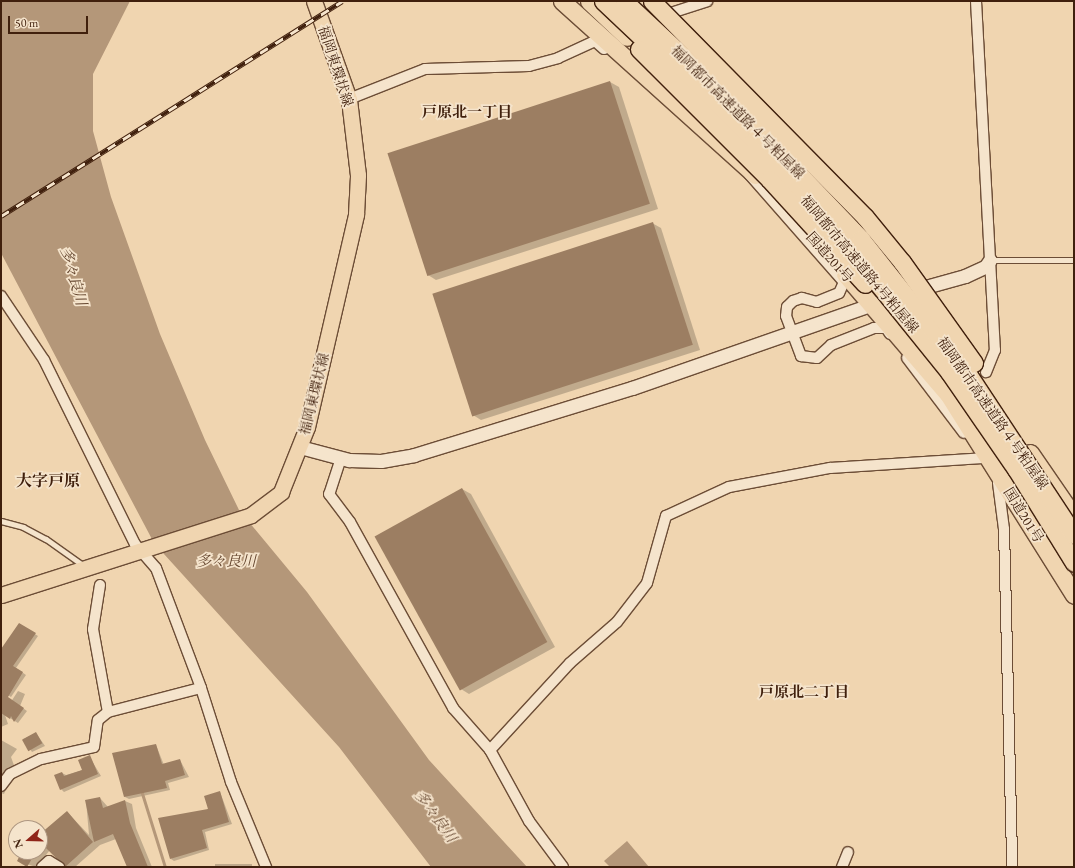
<!DOCTYPE html>
<html>
<head>
<meta charset="utf-8">
<style>
  body { margin:0 }
  #map { position:relative; width:1075px; height:868px; overflow:hidden; background:#f0d5b0; font-family:"EB Garamond","Noto Serif JP",serif }
  div>[style] { position:absolute }
  [style*='--x'] { left:calc(var(--x)*1px); top:calc(var(--y)*1px); width:calc(var(--w)*1px); rotate:calc(var(--a)*1deg) }
  .water>* { inset:0; background:#b49779 }
  .shadow>* { inset:0; background:#0003; transform-origin:0 0 }
  .stream>* { height:3px; margin:-1.5px; padding:0 1.5px; transform-origin:1.5px; border-radius:1.5px; background:#b49779 }
  .building>* { inset:0; background:#9c7e62; transform-origin:0 0 }
  .roads { filter:drop-shadow(1px 0 #6c4d36) drop-shadow(-1px 0 #6c4d36) drop-shadow(0 1px #6c4d36) drop-shadow(0 -1px #6c4d36) }
  .lane>* { height:5px; margin:-2.5px; padding:0 2.5px; transform-origin:2.5px; border-radius:2.5px; background:#f5e4cc }
  .street>* { height:10px; margin:-5px; padding:0 5px; transform-origin:5px; border-radius:5px; background:#f5e4cc }
  .secondary>* { height:13px; margin:-6.5px; padding:0 6.5px; transform-origin:6.5px; border-radius:6.5px; background:#f5e4cc }
  .primary>* { height:15px; margin:-7.5px; padding:0 7.5px; transform-origin:7.5px; border-radius:7.5px; background:#f0d5b0 }
  .highway>* { height:17px; margin:-8.5px; padding:0 8.5px; transform-origin:8.5px; border-radius:8.5px; background:#f0d5b0 }
  .rail>* { height:4.5px; margin-top:-2.25px; transform-origin:0; background:repeating-linear-gradient(90deg,#f5e4cc 0 9px,#40200d 0 18px); box-sizing:border-box; border-block:1px solid #40200d }
  .bridges { filter:drop-shadow(1px 0 #40200d) drop-shadow(-1px 0 #40200d) drop-shadow(0 1px #40200d) drop-shadow(0 -1px #40200d) }
  .highway-bridge>* { height:17px; margin:-8.5px; padding:0 8.5px; transform-origin:8.5px; border-radius:8.5px; background:#f0d5b0 }
  span { translate:-50% -50%; white-space:nowrap; text-align:center; line-height:1.15; -webkit-text-stroke:3.5px #f5e4cc; paint-order:stroke }
  .street-label { font-size:14px; color:#40200d }
  .neighbourhood-label { font-size:15px; color:#40200d; font-weight:700 }
  .water-label { font-size:15px; color:#63442d; font-style:italic }
  .quarter-label { font-size:16px; color:#40200d; font-weight:700 }
  .frame { position:absolute; inset:0; border:2px solid #40200d; pointer-events:none }
  .north { position:absolute; left:8px; top:820px; width:40px; height:40px; box-sizing:border-box; background:#f5e4cc; border:1px solid #ad9680; border-radius:50%; rotate:250deg; font-size:11px; font-weight:700; line-height:16px; text-align:center; color:#40200d }
  .north::after { content:''; display:block; margin:auto; width:14px; height:18px; background:#8f2418; clip-path:polygon(50% 0,100% 100%,50% 72%,0 100%) }
  .scale { position:absolute; left:8px; top:16px; width:80px; height:18px; box-sizing:border-box; border:2px solid #40200d; border-top:0; padding-left:5px; font-size:12px; line-height:14px; white-space:nowrap; color:#40200d; -webkit-text-stroke:3px #f5e4cc; paint-order:stroke }
</style>
</head>
<body>
<div id="map">
  <div class="water">
    <i style="clip-path:polygon(1px 1px,130px 1px,93px 74px,93px 131px,111px 197px,160px 334px,205px 440px,239px 510px,307px 592px,429px 760px,527px 867px,431px 867px,339px 747px,154px 543px,1px 253px)"></i>
    <i style="clip-path:polygon(627px 841px,649px 867px,610px 867px,604px 861px)"></i>
  </div>
  <div class="shadow">
    <i style="clip-path:polygon(610px 82px,619px 87px,658px 209px,436px 280px,428px 275px)"></i>
    <i style="clip-path:polygon(652px 223px,661px 228px,700px 350px,481px 420px,473px 415px)"></i>
    <i style="clip-path:polygon(462px 489px,471px 494px,555px 647px,469px 694px,461px 689px)"></i>
    <i style="clip-path:polygon(19px 624px,38px 636px,16px 668px,26px 675px,11px 697px,1px 691px,1px 651px)"></i>
    <i style="clip-path:polygon(18px 691px,25px 694px,20px 706px,27px 711px,18px 723px,5px 715px,8px 724px,1px 727px,1px 702px,5px 711px)"></i>
    <i style="clip-path:polygon(36px 733px,45px 746px,32px 752px,23px 739px)"></i>
    <i style="clip-path:polygon(1px 740px,17px 749px,11px 757px,15px 768px,4px 794px,1px 793px)"></i>
    <i style="clip-path:polygon(156px 745px,164px 765px,180px 760px,189px 777px,168px 783px,170px 790px,129px 799px,125px 797px)"></i>
    <i style="clip-path:polygon(89px 756px,101px 776px,64px 792px,61px 789px,62px 773px,66px 775px,83px 770px)"></i>
    <i style="clip-path:polygon(220px 792px,232px 824px,205px 832px,209px 850px,174px 861px,171px 859px)"></i>
    <i style="clip-path:polygon(100px 798px,108px 807px,125px 801px,132px 804px,136px 828px,152px 867px,128px 867px,116px 839px,100px 845px,75px 867px,66px 866px,50px 850px,36px 867px,18px 861px,22px 852px,40px 852px,40px 836px,67px 812px,89px 835px,86px 801px)"></i>
    <i style="left:215px;top:864px;width:37px;height:3px"></i>
  </div>
  <div class="stream">
    <i style="--x:141;--y:790;--w:81;--a:72.7"></i>
  </div>
  <div class="building">
    <i style="left:610px;top:81px;width:129px;height:234px;rotate:72deg"></i>
    <i style="left:653px;top:222px;width:129px;height:232px;rotate:72deg"></i>
    <i style="left:462px;top:488px;width:176px;height:100px;rotate:61deg"></i>
    <i style="clip-path:polygon(19px 623px,36px 633px,13px 666px,23px 672px,8px 697px,24px 708px,14px 722px,11px 716px,10px 719px,1px 713px,1px 649px)"></i>
    <i style="left:36px;top:732px;width:13px;height:16px;rotate:61deg"></i>
    <i style="clip-path:polygon(156px 744px,162px 764px,180px 759px,185px 775px,165px 781px,167px 788px,124px 797px,112px 753px)"></i>
    <i style="clip-path:polygon(90px 755px,98px 774px,60px 790px,54px 775px,62px 772px,64px 776px,82px 770px,78px 760px)"></i>
    <i style="clip-path:polygon(220px 791px,229px 822px,202px 830px,207px 848px,170px 859px,158px 818px,208px 809px,204px 796px)"></i>
    <i style="clip-path:polygon(100px 797px,103px 808px,125px 800px,130px 823px,148px 867px,127px 867px,113px 834px,94px 842px,85px 800px)"></i>
    <i style="clip-path:polygon(67px 811px,93px 842px,65px 867px,44px 846px,40px 850px,40px 834px)"></i>
    <i style="clip-path:polygon(15px 852px,36px 852px,27px 867px,17px 861px,20px 855px)"></i>
  </div>
  <div class="roads">
    <div class="lane">
      <i style="--x:991;--y:260;--w:83;--a:0"></i>
      <i style="--x:1;--y:521;--w:23;--a:15"></i>
      <i style="--x:23;--y:527;--w:26;--a:28"></i>
      <i style="--x:46;--y:539;--w:47;--a:35.4"></i>
    </div>
    <div class="street">
      <i style="--x:976;--y:1;--w:350;--a:86.9"></i>
      <i style="--x:995;--y:350;--w:24;--a:112"></i>
      <i style="--x:674;--y:12;--w:35;--a:-18"></i>
      <i style="--x:349;--y:99;--w:82;--a:-21.5"></i>
      <i style="--x:425;--y:69;--w:104;--a:-1.7"></i>
      <i style="--x:529;--y:66;--w:30;--a:-15"></i>
      <i style="--x:558;--y:58;--w:41;--a:-24.7"></i>
      <i style="--x:595;--y:41;--w:12;--a:42"></i>
      <i style="--x:749;--y:174;--w:144;--a:48.7"></i>
      <i style="--x:844;--y:282;--w:12;--a:114"></i>
      <i style="--x:839;--y:293;--w:24;--a:158"></i>
      <i style="--x:817;--y:302;--w:16;--a:-165"></i>
      <i style="--x:802;--y:298;--w:9;--a:162"></i>
      <i style="--x:793;--y:301;--w:8;--a:135"></i>
      <i style="--x:787;--y:307;--w:9;--a:96"></i>
      <i style="--x:786;--y:316;--w:43;--a:69.4"></i>
      <i style="--x:801;--y:356;--w:16;--a:7"></i>
      <i style="--x:817;--y:358;--w:19;--a:-43"></i>
      <i style="--x:831;--y:345;--w:46;--a:-21.6"></i>
      <i style="--x:874;--y:328;--w:12;--a:0"></i>
      <i style="--x:886;--y:328;--w:7;--a:56"></i>
      <i style="--x:1;--y:296;--w:77;--a:56.1"></i>
      <i style="--x:44;--y:360;--w:205;--a:63.7"></i>
      <i style="--x:135;--y:544;--w:32;--a:49"></i>
      <i style="--x:156;--y:568;--w:128;--a:69.4"></i>
      <i style="--x:201;--y:688;--w:99;--a:72.3"></i>
      <i style="--x:231;--y:782;--w:92;--a:67.6"></i>
      <i style="--x:907;--y:358;--w:94;--a:52.8"></i>
      <i style="--x:341;--y:458;--w:38;--a:108"></i>
      <i style="--x:329;--y:494;--w:35;--a:53"></i>
      <i style="--x:350;--y:522;--w:213;--a:61"></i>
      <i style="--x:453;--y:708;--w:56;--a:48.6"></i>
      <i style="--x:490;--y:750;--w:81;--a:61.2"></i>
      <i style="--x:529;--y:821;--w:57;--a:53.5"></i>
      <i style="--x:998;--y:483;--w:46;--a:82.6"></i>
      <i style="--x:1004;--y:529;--w:338;--a:88.6"></i>
      <i style="--x:100;--y:585;--w:45;--a:99"></i>
      <i style="--x:93;--y:629;--w:84;--a:79.8"></i>
      <i style="--x:490;--y:750;--w:118;--a:-47.4"></i>
      <i style="--x:570;--y:663;--w:62;--a:-41.1"></i>
      <i style="--x:617;--y:622;--w:49;--a:-52.4"></i>
      <i style="--x:647;--y:583;--w:70;--a:-74.2"></i>
      <i style="--x:666;--y:516;--w:69;--a:-24.7"></i>
      <i style="--x:729;--y:487;--w:103;--a:-10.7"></i>
      <i style="--x:830;--y:468;--w:153;--a:-3.7"></i>
      <i style="--x:1;--y:786;--w:15;--a:-53"></i>
      <i style="--x:10;--y:774;--w:34;--a:-26"></i>
      <i style="--x:41;--y:759;--w:54;--a:-12.8"></i>
      <i style="--x:94;--y:747;--w:27;--a:-82"></i>
      <i style="--x:98;--y:720;--w:13;--a:-39"></i>
      <i style="--x:108;--y:712;--w:96;--a:-14.5"></i>
      <i style="--x:42;--y:867;--w:9;--a:-41"></i>
      <i style="--x:49;--y:861;--w:12;--a:31"></i>
      <i style="--x:842;--y:867;--w:16;--a:-68"></i>
    </div>
    <div class="secondary">
      <i style="--x:300;--y:447;--w:51;--a:14.9"></i>
      <i style="--x:349;--y:460;--w:32;--a:2"></i>
      <i style="--x:381;--y:461;--w:34;--a:-10"></i>
      <i style="--x:414;--y:455;--w:228;--a:-17.1"></i>
      <i style="--x:632;--y:388;--w:295;--a:-19.2"></i>
      <i style="--x:911;--y:291;--w:56;--a:-15.5"></i>
      <i style="--x:965;--y:276;--w:23;--a:-25"></i>
      <i style="--x:986;--y:266;--w:7;--a:-56"></i>
    </div>
    <div class="primary">
      <i style="--x:1;--y:595;--w:262;--a:-17.7"></i>
      <i style="--x:251;--y:515;--w:38;--a:-37"></i>
      <i style="--x:281;--y:492;--w:70;--a:-68.2"></i>
      <i style="--x:307;--y:427;--w:219;--a:-77"></i>
      <i style="--x:356;--y:214;--w:39;--a:-87"></i>
      <i style="--x:358;--y:175;--w:77;--a:-96.8"></i>
      <i style="--x:349;--y:99;--w:104;--a:-109.7"></i>
    </div>
    <div class="highway">
      <i style="--x:562;--y:1;--w:260;--a:42"></i>
      <i style="--x:589;--y:1;--w:52;--a:43.5"></i>
      <i style="--x:845;--y:274;--w:158;--a:49.4"></i>
      <i style="--x:948;--y:394;--w:237;--a:57.9"></i>
      <i style="--x:1030;--y:453;--w:78;--a:55.5"></i>
    </div>
  </div>
  <div class="rail">
    <i style="--x:1;--y:216;--w:403;--a:-32.2"></i>
  </div>
  <div class="bridges">
    <div class="highway-bridge">
      <i style="--x:603;--y:1;--w:205;--a:43.4"></i>
      <i style="--x:752;--y:142;--w:118;--a:46.7"></i>
      <i style="--x:833;--y:228;--w:185;--a:51.1"></i>
      <i style="--x:949;--y:372;--w:118;--a:55.4"></i>
      <i style="--x:1016;--y:469;--w:110;--a:58.3"></i>
      <i style="--x:624;--y:1;--w:125;--a:43"></i>
      <i style="--x:715;--y:86;--w:211;--a:46.3"></i>
      <i style="--x:861;--y:239;--w:172;--a:51.6"></i>
      <i style="--x:968;--y:374;--w:193;--a:56.6"></i>
      <i style="--x:652;--y:1;--w:303;--a:45.4"></i>
      <i style="--x:865;--y:217;--w:58;--a:50.6"></i>
      <i style="--x:902;--y:262;--w:124;--a:54.5"></i>
      <i style="--x:639;--y:49;--w:184;--a:45"></i>
      <i style="--x:769;--y:179;--w:142;--a:47.6"></i>
    </div>
  </div>
  <div class="street-label">
    <span style="left:336px;top:66px;rotate:72deg">福岡東環状線</span>
    <span style="left:738px;top:112px;rotate:45deg">福岡都市高速道路４号粕屋線</span>
    <span style="left:830px;top:257px;rotate:48deg">国道201号</span>
    <span style="left:860px;top:264px;rotate:50deg">福岡都市高速道路4号粕屋線</span>
    <span style="left:314px;top:394px;rotate:-76deg">福岡東環状線</span>
    <span style="left:993px;top:413px;rotate:55deg">福岡都市高速道路４号粕屋線</span>
    <span style="left:1024px;top:515px;rotate:58deg">国道201号</span>
  </div>
  <div class="neighbourhood-label">
    <span style="left:467px;top:112px">戸原北一丁目</span>
    <span style="left:804px;top:692px">戸原北二丁目</span>
  </div>
  <div class="water-label">
    <span style="left:74px;top:276px;rotate:74deg">多々良川</span>
    <span style="left:226px;top:561px">多々良川</span>
    <span style="left:436px;top:816px;rotate:54deg">多々良川</span>
  </div>
  <div class="quarter-label">
    <span style="left:48px;top:481px">大字戸原</span>
  </div>
  <div class="frame"></div>
  <div class="north">N</div>
  <div class="scale">50 m</div>
</div>
</body>
</html>
